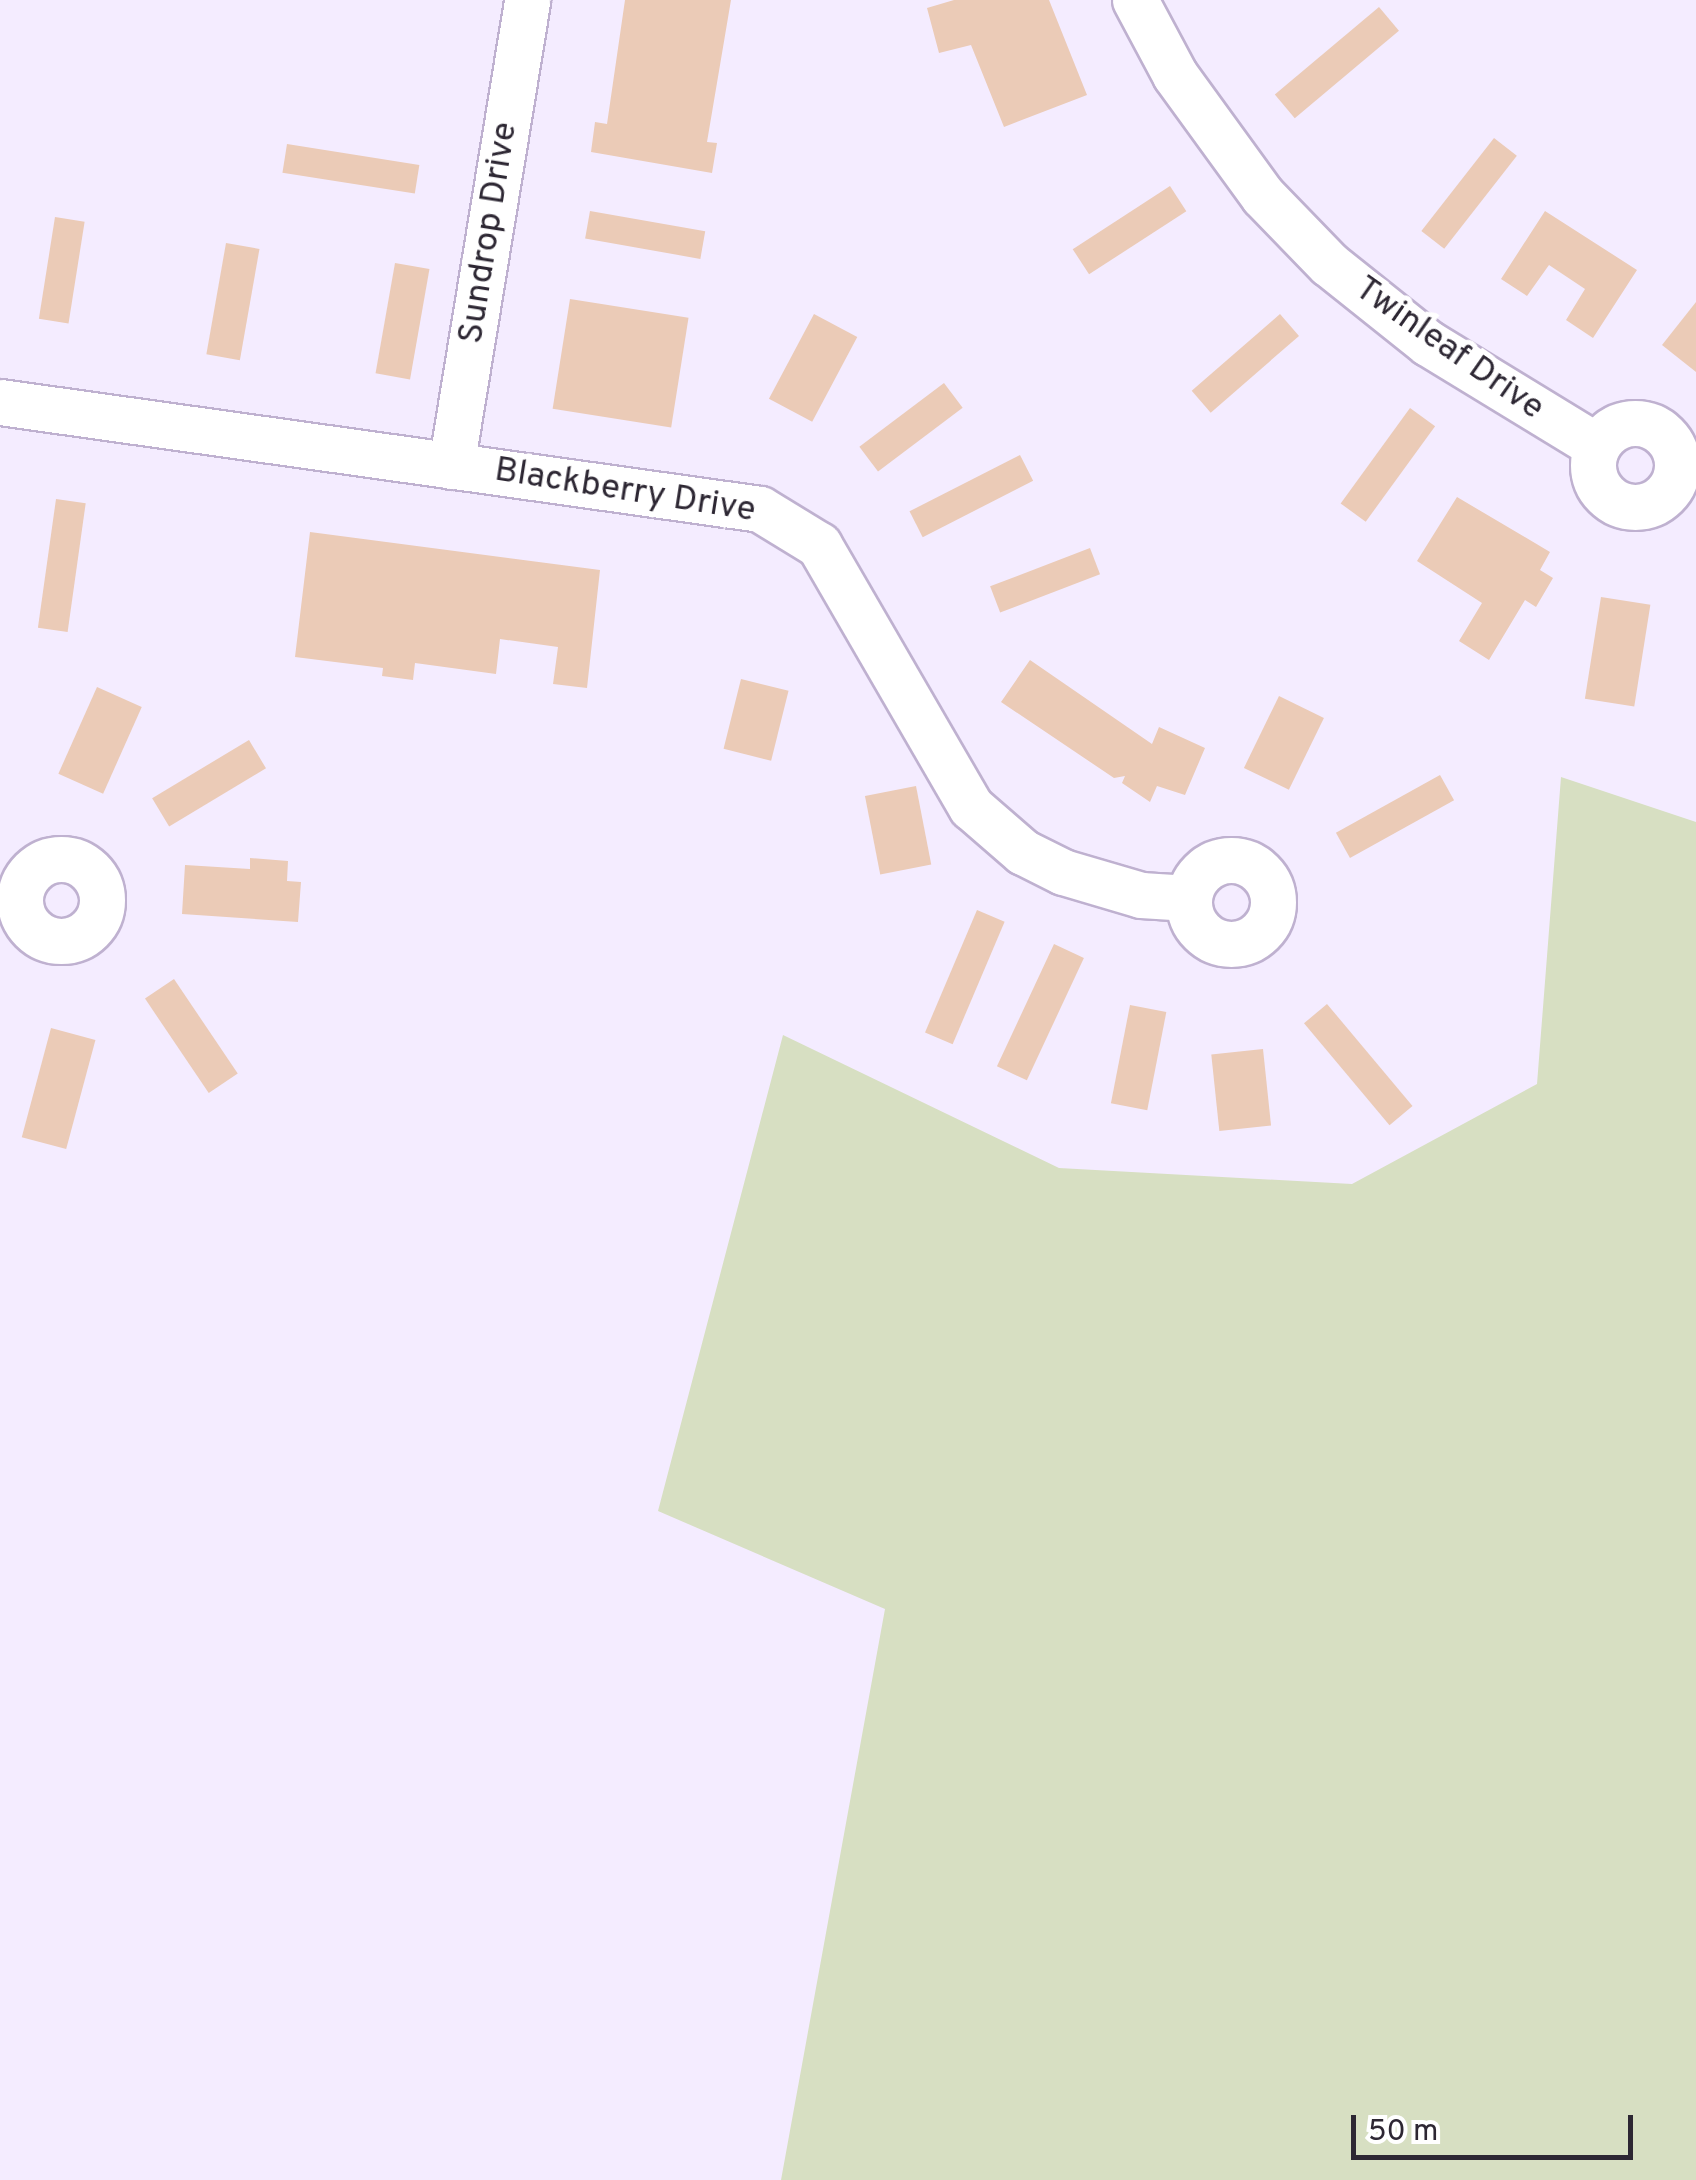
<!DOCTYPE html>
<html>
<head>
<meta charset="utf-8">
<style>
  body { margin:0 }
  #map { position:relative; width:1696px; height:2180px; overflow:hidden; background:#f4ecff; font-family:Overpass,sans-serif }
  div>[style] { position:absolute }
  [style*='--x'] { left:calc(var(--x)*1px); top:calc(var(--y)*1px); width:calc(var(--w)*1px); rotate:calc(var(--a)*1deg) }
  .green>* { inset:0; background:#d7dfc2 }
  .building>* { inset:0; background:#ebcbb7; transform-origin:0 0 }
  .roads { filter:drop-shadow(2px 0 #bfb1d0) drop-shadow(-2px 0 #bfb1d0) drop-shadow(0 2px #bfb1d0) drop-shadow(0 -2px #bfb1d0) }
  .minor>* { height:45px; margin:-22.5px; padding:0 22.5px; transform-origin:22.5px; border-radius:22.5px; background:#fff }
  .minor>.ring { margin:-22.5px; padding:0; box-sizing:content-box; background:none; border:45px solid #fff; border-radius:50% }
  span { translate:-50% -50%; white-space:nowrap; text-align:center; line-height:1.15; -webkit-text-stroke:10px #fff; paint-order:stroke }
  .street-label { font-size:35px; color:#2d2733 }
  .scale { position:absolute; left:1351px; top:2115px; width:282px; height:45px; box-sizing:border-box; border:5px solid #2d2733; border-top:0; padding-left:12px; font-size:30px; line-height:35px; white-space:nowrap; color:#2d2733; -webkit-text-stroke:8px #fff; paint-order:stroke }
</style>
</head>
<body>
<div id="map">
  <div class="green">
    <i style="clip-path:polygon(1561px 777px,1696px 822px,1696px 2180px,781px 2180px,885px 1609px,658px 1511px,783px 1035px,1059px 1168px,1352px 1184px,1537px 1084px)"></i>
  </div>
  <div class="building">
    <i style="clip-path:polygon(625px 0,731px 0,707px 142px,717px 143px,712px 173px,591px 152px,595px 122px,607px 124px)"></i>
    <i style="clip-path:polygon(954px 0,1049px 0,1087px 95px,1004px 127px,971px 45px,939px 53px,927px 8px)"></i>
    <i style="left:1379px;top:7px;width:31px;height:136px;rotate:50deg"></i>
    <i style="left:1494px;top:138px;width:29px;height:118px;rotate:38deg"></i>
    <i style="left:287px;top:144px;width:134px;height:29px;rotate:9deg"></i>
    <i style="left:1170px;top:186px;width:30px;height:116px;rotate:57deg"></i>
    <i style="left:590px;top:211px;width:117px;height:28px;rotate:10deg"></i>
    <i style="clip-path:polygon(1545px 211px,1637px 270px,1593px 338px,1566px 320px,1585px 289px,1549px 265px,1527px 296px,1501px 279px)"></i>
    <i style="left:55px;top:217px;width:30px;height:103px;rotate:9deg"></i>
    <i style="left:226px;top:243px;width:34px;height:113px;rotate:10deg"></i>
    <i style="left:395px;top:263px;width:35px;height:112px;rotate:10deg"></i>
    <i style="left:570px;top:299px;width:120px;height:111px;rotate:9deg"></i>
    <i style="clip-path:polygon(1696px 302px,1696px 372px,1662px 345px)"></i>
    <i style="left:814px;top:314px;width:49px;height:96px;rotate:28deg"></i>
    <i style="left:1280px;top:314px;width:29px;height:117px;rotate:49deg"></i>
    <i style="left:944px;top:383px;width:31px;height:106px;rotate:53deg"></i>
    <i style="left:1410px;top:408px;width:31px;height:118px;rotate:36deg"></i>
    <i style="left:1020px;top:455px;width:29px;height:124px;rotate:63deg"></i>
    <i style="clip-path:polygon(1457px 497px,1550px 552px,1540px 570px,1553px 578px,1536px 607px,1525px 600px,1489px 660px,1459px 641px,1482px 603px,1417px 561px)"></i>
    <i style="left:56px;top:499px;width:30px;height:130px;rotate:8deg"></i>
    <i style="clip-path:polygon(310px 532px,600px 570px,587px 688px,553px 684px,558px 647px,500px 639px,496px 674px,415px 663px,413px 680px,382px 676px,383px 668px,295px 657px)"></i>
    <i style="left:1090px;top:548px;width:28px;height:107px;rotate:69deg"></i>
    <i style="left:1601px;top:597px;width:50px;height:103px;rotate:9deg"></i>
    <i style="clip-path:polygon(1030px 660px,1152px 744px,1159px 727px,1205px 748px,1185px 795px,1157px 786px,1150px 802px,1122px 783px,1125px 776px,1114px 778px,1001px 702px)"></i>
    <i style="left:741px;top:679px;width:49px;height:72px;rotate:14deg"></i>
    <i style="left:97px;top:687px;width:49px;height:95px;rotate:24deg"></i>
    <i style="left:1279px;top:696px;width:50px;height:80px;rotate:26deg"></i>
    <i style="left:249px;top:740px;width:33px;height:113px;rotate:59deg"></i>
    <i style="left:1440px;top:775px;width:29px;height:119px;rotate:61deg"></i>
    <i style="left:916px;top:786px;width:80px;height:52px;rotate:79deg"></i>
    <i style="clip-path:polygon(250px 858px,288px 861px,287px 881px,301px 882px,298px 922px,182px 914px,185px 865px,250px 869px)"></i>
    <i style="left:977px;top:910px;width:30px;height:133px;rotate:23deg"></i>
    <i style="left:1054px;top:944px;width:33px;height:135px;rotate:25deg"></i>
    <i style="left:174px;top:979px;width:114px;height:35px;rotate:56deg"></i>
    <i style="left:1327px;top:1004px;width:133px;height:30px;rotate:50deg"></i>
    <i style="left:1130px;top:1005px;width:37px;height:100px;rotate:11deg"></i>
    <i style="left:51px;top:1028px;width:46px;height:113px;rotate:15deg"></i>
    <i style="left:1263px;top:1049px;width:77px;height:52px;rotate:84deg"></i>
  </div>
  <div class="roads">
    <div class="minor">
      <i style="--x:1135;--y:0;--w:85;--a:61.9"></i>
      <i style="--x:1175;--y:75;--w:150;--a:54"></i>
      <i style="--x:1263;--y:196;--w:95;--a:45.9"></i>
      <i style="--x:1329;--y:264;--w:127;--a:38.6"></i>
      <i style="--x:1428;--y:343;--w:198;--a:31.4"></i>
      <i style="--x:0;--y:402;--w:767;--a:8.01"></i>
      <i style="--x:760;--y:509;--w:69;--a:31.4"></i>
      <i style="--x:819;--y:545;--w:303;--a:59.9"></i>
      <i style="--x:971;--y:807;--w:69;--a:40.9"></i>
      <i style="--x:1023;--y:852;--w:45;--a:26.6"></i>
      <i style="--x:1063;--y:872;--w:81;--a:16.4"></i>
      <i style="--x:1141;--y:895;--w:48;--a:3.6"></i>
      <i class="ring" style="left:1593px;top:423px;width:39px;height:39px"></i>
      <i style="--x:451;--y:466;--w:472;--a:-80.7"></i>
      <i class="ring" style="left:20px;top:859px;width:37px;height:37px"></i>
      <i class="ring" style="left:1189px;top:860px;width:39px;height:39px"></i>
    </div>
  </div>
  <div class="street-label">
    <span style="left:489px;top:233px;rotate:-81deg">Sundrop Drive</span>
    <span style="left:1449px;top:349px;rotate:35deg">Twinleaf Drive</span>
    <span style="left:625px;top:491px;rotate:9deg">Blackberry Drive</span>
  </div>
  <div class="scale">50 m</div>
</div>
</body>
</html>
